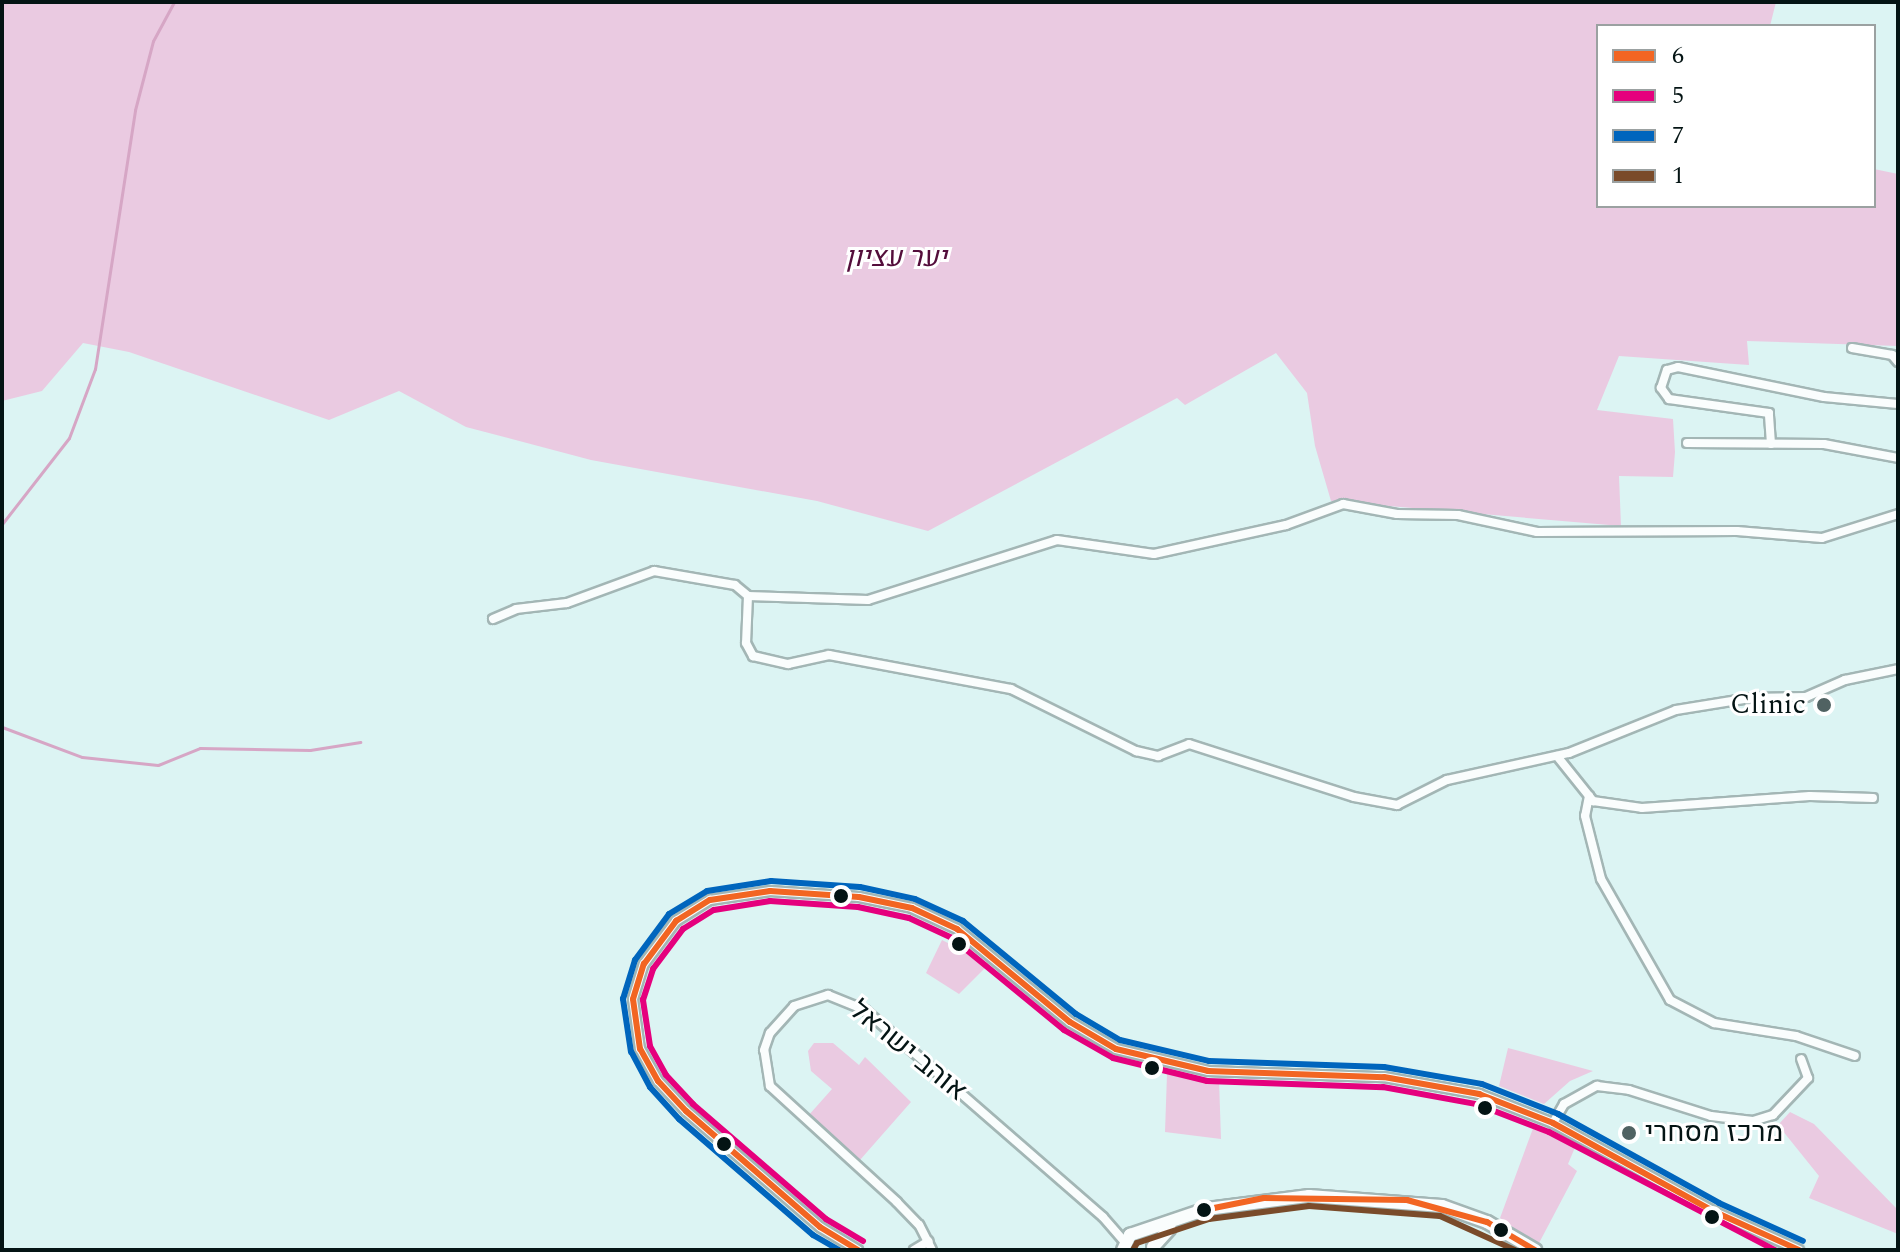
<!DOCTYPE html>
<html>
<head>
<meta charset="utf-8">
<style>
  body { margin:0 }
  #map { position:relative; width:1900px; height:1252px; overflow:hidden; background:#dcf4f3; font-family:Spectral,Heebo,serif }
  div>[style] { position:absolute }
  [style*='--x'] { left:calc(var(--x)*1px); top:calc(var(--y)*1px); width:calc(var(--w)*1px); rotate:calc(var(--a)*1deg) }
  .green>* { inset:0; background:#eacae1 }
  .stream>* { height:3px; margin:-1.5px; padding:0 1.5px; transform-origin:1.5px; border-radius:1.5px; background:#d6a6c5 }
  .roads { filter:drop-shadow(2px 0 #a3b6b5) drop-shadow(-2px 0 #a3b6b5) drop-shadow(0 2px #a3b6b5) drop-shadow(0 -2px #a3b6b5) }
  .street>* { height:8px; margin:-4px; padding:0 4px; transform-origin:4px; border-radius:4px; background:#fafdfd }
  .secondary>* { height:12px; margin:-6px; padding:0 6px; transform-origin:6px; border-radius:6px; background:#fafdfd }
  .bus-1>* { height:6px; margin:-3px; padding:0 3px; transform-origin:3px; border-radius:3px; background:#f26522 }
  .bus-2>* { height:6px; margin:-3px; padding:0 3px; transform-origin:3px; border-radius:3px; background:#e5007d }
  .bus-3>* { height:6px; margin:-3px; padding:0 3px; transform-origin:3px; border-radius:3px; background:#0065bd }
  .bus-4>* { height:6px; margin:-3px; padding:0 3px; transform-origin:3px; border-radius:3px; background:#7a4b2a }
  .dots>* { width:22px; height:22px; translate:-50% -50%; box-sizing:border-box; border:4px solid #fff; border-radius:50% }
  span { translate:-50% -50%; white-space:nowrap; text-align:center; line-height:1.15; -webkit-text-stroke:6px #fff; paint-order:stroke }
  .park-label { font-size:28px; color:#540d3b; font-style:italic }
  .poi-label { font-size:28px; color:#041414 }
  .right { translate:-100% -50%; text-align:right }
  .left { translate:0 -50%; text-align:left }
  .street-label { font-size:28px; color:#041414 }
  .frame { position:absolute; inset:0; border:4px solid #041414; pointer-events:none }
  .legend { position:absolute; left:1596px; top:24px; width:280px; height:184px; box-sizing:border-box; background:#fff; border:2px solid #9ba1a1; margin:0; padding:10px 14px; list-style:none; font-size:24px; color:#041414 }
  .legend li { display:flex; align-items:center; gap:16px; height:40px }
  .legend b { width:40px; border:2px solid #9ba1a1 }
</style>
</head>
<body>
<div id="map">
  <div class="green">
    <i style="clip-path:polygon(2px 2px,1776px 2px,1770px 26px,1598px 26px,1598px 206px,1874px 206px,1874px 169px,1898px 174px,1898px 346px,1747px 341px,1749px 365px,1619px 356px,1597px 410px,1673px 419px,1675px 452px,1673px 477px,1619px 476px,1621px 526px,1331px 501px,1315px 446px,1307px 393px,1276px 353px,1185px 405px,1177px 398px,928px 531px,817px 501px,591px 460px,466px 427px,399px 391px,329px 420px,129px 352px,83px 343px,42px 391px,2px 401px)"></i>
    <i style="clip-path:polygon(942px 940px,989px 964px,959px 994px,926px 973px)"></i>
    <i style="clip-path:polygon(814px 1043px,833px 1043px,859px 1065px,865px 1057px,911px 1102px,860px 1160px,808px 1116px,832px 1089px,811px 1071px,808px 1051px)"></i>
    <i style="clip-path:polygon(1508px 1048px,1593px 1071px,1570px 1081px,1544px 1104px,1499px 1086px)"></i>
    <i style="clip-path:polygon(1167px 1074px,1219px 1080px,1221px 1139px,1165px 1132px)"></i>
    <i style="clip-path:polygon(1790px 1112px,1814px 1124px,1898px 1210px,1898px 1234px,1809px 1198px,1819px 1176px,1778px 1125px)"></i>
    <i style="clip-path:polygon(1535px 1123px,1576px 1145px,1568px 1164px,1577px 1171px,1538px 1245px,1500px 1218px)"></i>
  </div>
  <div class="stream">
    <i style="--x:2;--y:524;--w:109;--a:-52.1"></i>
    <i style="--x:69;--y:438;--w:74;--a:-69.4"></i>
    <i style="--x:95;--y:369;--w:262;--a:-81.2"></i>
    <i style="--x:135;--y:110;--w:71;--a:-75.4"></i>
    <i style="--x:153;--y:41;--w:44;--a:-61.7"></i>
    <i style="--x:2;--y:727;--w:85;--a:20.6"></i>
    <i style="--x:82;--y:757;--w:76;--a:6"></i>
    <i style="--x:158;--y:765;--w:45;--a:-22"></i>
    <i style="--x:200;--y:748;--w:110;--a:1"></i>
    <i style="--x:310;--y:750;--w:51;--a:-9.1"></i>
  </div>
  <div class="roads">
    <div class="street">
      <i style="--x:1852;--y:348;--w:41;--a:9.9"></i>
      <i style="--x:1892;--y:355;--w:9;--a:49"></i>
      <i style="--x:1687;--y:443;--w:137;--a:0.4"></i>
      <i style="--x:1824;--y:444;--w:75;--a:10.7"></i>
      <i style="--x:1771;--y:444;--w:31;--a:-94"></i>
      <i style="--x:1769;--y:413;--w:101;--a:-172"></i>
      <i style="--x:1669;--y:399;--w:14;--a:-126"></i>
      <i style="--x:1661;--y:388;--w:19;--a:-72"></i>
      <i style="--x:1667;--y:370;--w:11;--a:-15"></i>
      <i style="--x:1678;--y:367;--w:149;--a:11.6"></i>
      <i style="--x:1824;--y:397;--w:74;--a:5.4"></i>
      <i style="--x:748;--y:596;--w:47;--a:92.4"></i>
      <i style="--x:746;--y:643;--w:15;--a:62"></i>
      <i style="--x:753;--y:656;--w:36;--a:13"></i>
      <i style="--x:788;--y:664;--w:42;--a:-12.4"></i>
      <i style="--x:829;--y:655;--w:185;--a:10.6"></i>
      <i style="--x:1011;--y:689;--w:140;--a:26.4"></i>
      <i style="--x:1136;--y:751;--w:23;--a:13"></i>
      <i style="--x:1158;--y:756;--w:33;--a:-21"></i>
      <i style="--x:1189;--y:744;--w:173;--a:17.8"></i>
      <i style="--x:1354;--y:797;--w:44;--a:10.5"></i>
      <i style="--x:1397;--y:805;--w:56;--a:-26.6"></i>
      <i style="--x:1447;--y:780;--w:125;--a:-12.5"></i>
      <i style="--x:1569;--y:753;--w:115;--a:-21.9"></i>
      <i style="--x:1676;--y:710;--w:75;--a:-9.2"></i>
      <i style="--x:1750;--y:698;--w:56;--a:-1"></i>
      <i style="--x:1806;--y:697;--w:43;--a:-23.6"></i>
      <i style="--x:1845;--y:680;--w:54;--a:-11.7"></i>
      <i style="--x:493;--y:619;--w:25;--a:-23"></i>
      <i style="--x:516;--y:609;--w:51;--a:-6.7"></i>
      <i style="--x:567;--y:603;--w:93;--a:-20.2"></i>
      <i style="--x:654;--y:571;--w:82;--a:9.8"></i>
      <i style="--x:735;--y:585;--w:17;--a:40"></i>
      <i style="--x:748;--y:596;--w:120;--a:1.9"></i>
      <i style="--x:868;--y:600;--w:198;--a:-17.6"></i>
      <i style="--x:1057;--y:540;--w:98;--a:8.2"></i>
      <i style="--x:1154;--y:554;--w:135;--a:-12.4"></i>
      <i style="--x:1286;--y:525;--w:61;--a:-20.2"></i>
      <i style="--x:1343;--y:504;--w:55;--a:10.5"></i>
      <i style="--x:1397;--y:514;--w:61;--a:0.9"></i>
      <i style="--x:1458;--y:515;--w:81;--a:12.1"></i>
      <i style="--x:1537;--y:532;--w:200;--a:-0.3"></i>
      <i style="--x:1737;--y:531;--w:85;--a:4.7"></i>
      <i style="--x:1822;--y:538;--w:80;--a:-17.5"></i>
      <i style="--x:1557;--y:756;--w:58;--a:51.3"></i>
      <i style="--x:1593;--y:801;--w:49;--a:8.1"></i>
      <i style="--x:1642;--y:808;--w:168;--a:-4.1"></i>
      <i style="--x:1810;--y:796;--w:63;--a:1.8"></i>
      <i style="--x:1589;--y:796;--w:20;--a:101"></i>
      <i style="--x:1585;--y:816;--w:65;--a:75.7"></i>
      <i style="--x:1601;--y:879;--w:139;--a:60.3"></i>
      <i style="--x:1670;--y:1000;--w:50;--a:27.6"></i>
      <i style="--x:1714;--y:1023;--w:83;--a:9"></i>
      <i style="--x:1796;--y:1036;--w:62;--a:18.7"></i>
      <i style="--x:1553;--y:1123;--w:22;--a:-60"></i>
      <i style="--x:1564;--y:1104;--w:38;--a:-29"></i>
      <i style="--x:1597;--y:1086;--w:32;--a:7"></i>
      <i style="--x:1629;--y:1090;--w:86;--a:17.6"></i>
      <i style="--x:1711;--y:1116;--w:42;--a:6.8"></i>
      <i style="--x:1753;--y:1121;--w:21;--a:-17"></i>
      <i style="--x:1773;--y:1115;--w:51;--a:-46.6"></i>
      <i style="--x:1808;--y:1078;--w:20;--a:-110"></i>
      <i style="--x:858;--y:1250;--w:44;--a:-148.8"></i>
      <i style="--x:820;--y:1227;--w:177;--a:-139.1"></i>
      <i style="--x:686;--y:1111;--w:41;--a:-133"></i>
      <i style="--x:658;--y:1081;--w:37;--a:-119"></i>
      <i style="--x:640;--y:1049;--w:50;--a:-98"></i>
      <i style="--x:633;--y:999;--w:37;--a:-73"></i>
      <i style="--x:644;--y:964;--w:54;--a:-53.3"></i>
      <i style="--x:676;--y:921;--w:40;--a:-32"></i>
      <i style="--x:710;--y:900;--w:61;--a:-8.5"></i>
      <i style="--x:770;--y:891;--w:89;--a:3.9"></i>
      <i style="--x:859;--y:897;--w:54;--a:11.7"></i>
      <i style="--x:912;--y:908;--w:50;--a:25"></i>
      <i style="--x:957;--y:929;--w:146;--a:39.5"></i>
      <i style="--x:1070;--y:1022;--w:53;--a:30.4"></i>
      <i style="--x:1116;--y:1049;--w:95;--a:13.4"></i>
      <i style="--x:1208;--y:1071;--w:176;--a:2"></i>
      <i style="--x:1384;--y:1077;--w:97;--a:10.1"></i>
      <i style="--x:1479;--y:1094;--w:79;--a:21.4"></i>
      <i style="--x:1553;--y:1123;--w:185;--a:28.8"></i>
      <i style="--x:1715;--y:1212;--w:92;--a:24.3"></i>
      <i style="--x:914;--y:1250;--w:17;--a:-31"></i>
      <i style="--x:932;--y:1250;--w:28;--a:-117"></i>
      <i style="--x:919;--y:1225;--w:32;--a:-134"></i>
      <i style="--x:897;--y:1202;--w:172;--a:-137.6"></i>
      <i style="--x:770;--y:1086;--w:36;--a:-99"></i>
      <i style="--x:764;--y:1050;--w:18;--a:-71"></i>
      <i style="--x:770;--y:1033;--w:36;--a:-48"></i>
      <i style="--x:794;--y:1006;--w:36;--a:-18"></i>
      <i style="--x:828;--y:995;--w:40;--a:22"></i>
      <i style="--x:865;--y:1010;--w:315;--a:41"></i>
      <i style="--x:1103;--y:1217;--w:32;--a:49"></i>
    </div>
    <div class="secondary">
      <i style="--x:1153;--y:1247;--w:25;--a:-48"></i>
      <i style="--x:1123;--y:1250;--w:17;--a:-65"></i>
      <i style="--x:1130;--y:1235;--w:81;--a:-18.7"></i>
      <i style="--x:1207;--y:1209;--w:103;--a:-7.3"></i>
      <i style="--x:1309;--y:1196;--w:133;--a:4.3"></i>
      <i style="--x:1442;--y:1206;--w:48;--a:19.6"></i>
      <i style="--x:1487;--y:1222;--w:56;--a:30.3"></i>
    </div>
  </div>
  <div class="bus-1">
    <i style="--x:1204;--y:1210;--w:61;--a:-11.3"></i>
    <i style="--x:1264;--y:1198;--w:143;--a:0.8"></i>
    <i style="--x:1407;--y:1200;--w:83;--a:15.4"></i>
    <i style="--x:1487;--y:1222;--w:56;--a:30.3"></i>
    <i style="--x:858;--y:1250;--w:44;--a:-148.8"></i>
    <i style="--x:820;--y:1227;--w:177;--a:-139.1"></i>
    <i style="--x:686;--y:1111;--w:41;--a:-133"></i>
    <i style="--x:658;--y:1081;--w:37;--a:-119"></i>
    <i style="--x:640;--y:1049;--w:50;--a:-98"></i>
    <i style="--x:633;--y:999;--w:37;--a:-73"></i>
    <i style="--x:644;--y:964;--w:54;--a:-53.3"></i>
    <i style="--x:676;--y:921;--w:40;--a:-32"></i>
    <i style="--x:710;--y:900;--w:61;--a:-8.5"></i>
    <i style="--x:770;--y:891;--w:89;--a:3.9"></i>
    <i style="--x:859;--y:897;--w:54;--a:11.7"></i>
    <i style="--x:912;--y:908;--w:50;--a:25"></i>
    <i style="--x:957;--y:929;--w:146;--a:39.5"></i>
    <i style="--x:1070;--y:1022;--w:53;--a:30.4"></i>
    <i style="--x:1116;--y:1049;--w:95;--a:13.4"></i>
    <i style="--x:1208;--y:1071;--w:176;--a:2"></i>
    <i style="--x:1384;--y:1077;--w:97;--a:10.1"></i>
    <i style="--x:1479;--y:1094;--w:79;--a:21.4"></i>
    <i style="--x:1553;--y:1123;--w:185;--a:28.8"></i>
    <i style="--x:1715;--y:1212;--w:92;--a:24.3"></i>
  </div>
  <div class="bus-2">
    <i style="--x:863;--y:1241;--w:43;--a:-149.3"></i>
    <i style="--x:826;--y:1219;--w:176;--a:-139.2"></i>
    <i style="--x:693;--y:1104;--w:40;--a:-133"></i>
    <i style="--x:666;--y:1075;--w:33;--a:-119"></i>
    <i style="--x:650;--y:1046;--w:47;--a:-98.7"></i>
    <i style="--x:643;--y:1000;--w:33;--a:-72"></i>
    <i style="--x:653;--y:969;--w:50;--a:-53.1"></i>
    <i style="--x:683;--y:929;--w:36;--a:-32"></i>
    <i style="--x:714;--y:910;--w:57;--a:-9.1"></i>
    <i style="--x:770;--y:901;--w:88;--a:3.9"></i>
    <i style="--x:858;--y:907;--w:52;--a:12.2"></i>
    <i style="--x:909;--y:918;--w:47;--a:24.9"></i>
    <i style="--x:952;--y:938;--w:145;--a:39.4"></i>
    <i style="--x:1064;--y:1030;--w:56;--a:29.7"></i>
    <i style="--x:1113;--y:1058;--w:97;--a:13.7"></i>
    <i style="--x:1207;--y:1081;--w:176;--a:2"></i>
    <i style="--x:1383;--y:1087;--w:95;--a:10.4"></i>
    <i style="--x:1476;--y:1104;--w:78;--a:21"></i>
    <i style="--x:1549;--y:1132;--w:255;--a:27.6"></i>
  </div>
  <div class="bus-3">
    <i style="--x:839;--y:1250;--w:30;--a:-150"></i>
    <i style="--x:813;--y:1235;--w:177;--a:-139.1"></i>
    <i style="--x:679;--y:1119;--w:43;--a:-132.2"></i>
    <i style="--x:650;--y:1087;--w:40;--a:-118"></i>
    <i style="--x:631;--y:1052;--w:54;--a:-98.6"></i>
    <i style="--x:623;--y:999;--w:41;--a:-72.9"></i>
    <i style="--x:635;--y:960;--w:57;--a:-53.5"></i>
    <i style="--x:669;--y:914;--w:44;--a:-31.2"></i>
    <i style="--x:707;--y:891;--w:65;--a:-8.9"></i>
    <i style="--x:771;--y:881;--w:89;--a:3.9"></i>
    <i style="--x:860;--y:887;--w:56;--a:12.3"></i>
    <i style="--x:915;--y:899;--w:53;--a:24.6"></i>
    <i style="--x:963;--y:921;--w:146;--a:39.5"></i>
    <i style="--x:1076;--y:1014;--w:51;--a:30.6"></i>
    <i style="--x:1120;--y:1040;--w:91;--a:13.3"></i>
    <i style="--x:1209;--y:1061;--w:175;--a:2"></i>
    <i style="--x:1384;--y:1067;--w:99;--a:9.8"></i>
    <i style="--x:1482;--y:1084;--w:82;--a:21.5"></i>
    <i style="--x:1558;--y:1114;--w:184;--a:28.9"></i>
    <i style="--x:1719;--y:1203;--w:92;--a:24.3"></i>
  </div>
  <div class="bus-4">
    <i style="--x:1133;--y:1250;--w:8;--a:-60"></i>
    <i style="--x:1137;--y:1243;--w:76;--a:-18.4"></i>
    <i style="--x:1209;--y:1219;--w:101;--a:-7.4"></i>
    <i style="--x:1309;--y:1206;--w:131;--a:4.4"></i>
    <i style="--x:1440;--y:1216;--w:82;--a:24.4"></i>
  </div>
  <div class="dots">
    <i style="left:1824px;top:705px;background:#506262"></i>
    <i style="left:841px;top:896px;background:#041414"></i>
    <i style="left:959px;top:944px;background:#041414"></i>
    <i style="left:1152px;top:1068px;background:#041414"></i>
    <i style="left:1485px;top:1108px;background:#041414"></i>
    <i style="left:1629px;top:1133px;background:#506262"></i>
    <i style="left:724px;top:1144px;background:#041414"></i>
    <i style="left:1204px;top:1210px;background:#041414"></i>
    <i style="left:1712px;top:1217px;background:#041414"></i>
    <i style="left:1501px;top:1230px;background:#041414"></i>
  </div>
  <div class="park-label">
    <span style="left:896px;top:258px">יער עציון</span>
  </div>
  <div class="poi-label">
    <span class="right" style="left:1806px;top:705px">Clinic</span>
    <span class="left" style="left:1645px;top:1133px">מרכז מסחרי</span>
  </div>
  <div class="street-label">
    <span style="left:908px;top:1051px;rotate:39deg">אוהב ישראל</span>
  </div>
  <div class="frame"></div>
  <ul class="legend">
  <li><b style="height:10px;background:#f26522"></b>6</li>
  <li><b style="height:10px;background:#e5007d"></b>5</li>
  <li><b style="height:10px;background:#0065bd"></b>7</li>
  <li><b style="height:10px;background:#7a4b2a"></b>1</li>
  </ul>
</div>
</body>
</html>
